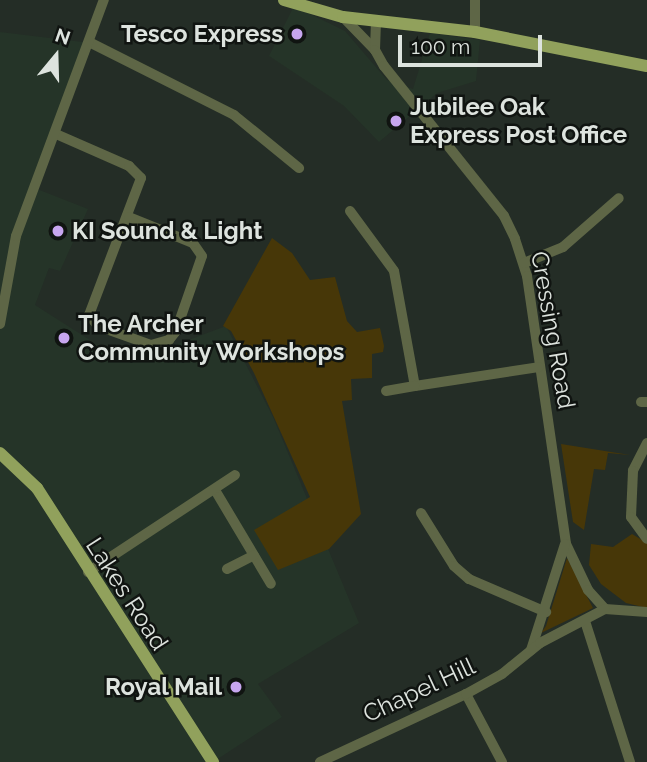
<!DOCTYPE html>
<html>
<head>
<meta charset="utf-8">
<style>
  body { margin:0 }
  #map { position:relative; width:647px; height:762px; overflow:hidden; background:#242d26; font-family:Raleway,sans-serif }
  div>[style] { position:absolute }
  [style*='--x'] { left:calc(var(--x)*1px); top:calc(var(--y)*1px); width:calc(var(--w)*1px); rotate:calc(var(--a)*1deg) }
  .built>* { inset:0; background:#253428 }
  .green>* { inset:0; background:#473708 }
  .minor>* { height:10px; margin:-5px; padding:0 5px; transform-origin:5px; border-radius:5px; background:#5e6646 }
  .major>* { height:12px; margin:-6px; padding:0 6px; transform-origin:6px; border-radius:6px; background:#91a15c }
  .dots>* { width:19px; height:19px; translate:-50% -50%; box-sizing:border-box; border:4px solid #101411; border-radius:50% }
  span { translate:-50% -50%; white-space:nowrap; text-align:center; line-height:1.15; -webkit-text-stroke:5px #101411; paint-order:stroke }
  .poi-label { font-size:24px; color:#dde3de; font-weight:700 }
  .right { translate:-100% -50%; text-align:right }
  .left { translate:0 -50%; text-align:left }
  .street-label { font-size:24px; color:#dde3de }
  .north { position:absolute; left:21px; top:21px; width:70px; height:70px; -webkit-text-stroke:5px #101411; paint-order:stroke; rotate:19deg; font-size:19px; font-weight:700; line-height:28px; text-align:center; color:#dde3de }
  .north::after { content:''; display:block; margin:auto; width:24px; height:32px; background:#dde3de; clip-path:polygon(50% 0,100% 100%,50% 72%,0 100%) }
  .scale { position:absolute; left:398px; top:35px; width:144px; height:32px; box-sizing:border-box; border:4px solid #dde3de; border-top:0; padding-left:9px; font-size:21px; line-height:24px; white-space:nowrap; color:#dde3de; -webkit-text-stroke:5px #101411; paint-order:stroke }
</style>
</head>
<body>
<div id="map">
  <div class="built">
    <i style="clip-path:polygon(294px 6px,345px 31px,387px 80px,413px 89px,430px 33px,480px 40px,476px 81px,437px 93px,379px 142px,344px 106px,269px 56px)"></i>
    <i style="clip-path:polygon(0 32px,91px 43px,37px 189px,88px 209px,60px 271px,49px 268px,35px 305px,104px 349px,140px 358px,226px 326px,273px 417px,359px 623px,258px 684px,282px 717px,213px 762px,0 762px)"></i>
  </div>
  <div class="green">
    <i style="clip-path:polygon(272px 238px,292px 253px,310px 280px,335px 277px,347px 321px,357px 332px,380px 328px,384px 346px,383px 352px,372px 354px,372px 378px,351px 379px,352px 400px,342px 401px,361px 514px,329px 549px,278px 570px,254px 530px,310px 497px,254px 373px,231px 331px,223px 326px)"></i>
    <i style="clip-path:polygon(561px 444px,630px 455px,608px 453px,605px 470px,594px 469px,584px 530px,573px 522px)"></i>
    <i style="clip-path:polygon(632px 534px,647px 543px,647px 608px,626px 603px,601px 584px,589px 565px,591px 544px,613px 547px)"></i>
    <i style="clip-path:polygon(567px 558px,593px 608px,541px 633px,546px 626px)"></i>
  </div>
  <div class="minor">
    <i style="--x:475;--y:0;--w:32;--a:90"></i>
    <i style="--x:343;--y:17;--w:46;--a:45.9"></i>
    <i style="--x:376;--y:21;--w:29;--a:92"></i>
    <i style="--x:375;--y:50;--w:18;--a:61"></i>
    <i style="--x:384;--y:66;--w:192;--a:51.3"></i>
    <i style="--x:504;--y:216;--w:25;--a:64"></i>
    <i style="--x:515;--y:239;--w:39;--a:72"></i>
    <i style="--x:527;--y:276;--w:271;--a:81.7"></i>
    <i style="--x:566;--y:544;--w:51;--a:64.4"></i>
    <i style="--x:588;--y:590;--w:25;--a:48"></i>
    <i style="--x:605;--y:609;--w:42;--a:4.1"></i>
    <i style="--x:91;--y:43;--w:160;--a:26.7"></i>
    <i style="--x:234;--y:115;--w:84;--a:39.2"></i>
    <i style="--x:56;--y:134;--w:80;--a:23.7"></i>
    <i style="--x:129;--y:166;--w:17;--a:45"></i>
    <i style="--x:141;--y:178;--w:147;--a:110.8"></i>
    <i style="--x:89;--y:315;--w:14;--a:51"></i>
    <i style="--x:98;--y:326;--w:56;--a:19.7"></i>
    <i style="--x:151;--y:345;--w:19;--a:-16"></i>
    <i style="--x:169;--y:340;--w:11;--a:-52"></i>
    <i style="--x:176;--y:331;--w:79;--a:-70.9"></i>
    <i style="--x:202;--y:256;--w:16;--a:-125"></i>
    <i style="--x:193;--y:243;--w:69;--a:-157.9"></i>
    <i style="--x:350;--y:211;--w:74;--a:53.7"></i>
    <i style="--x:394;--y:271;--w:117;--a:79.7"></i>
    <i style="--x:415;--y:386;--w:125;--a:-8.7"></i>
    <i style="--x:524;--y:263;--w:42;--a:-22.3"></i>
    <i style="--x:563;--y:247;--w:74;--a:-41.2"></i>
    <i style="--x:0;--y:324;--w:89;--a:-79.7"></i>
    <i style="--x:16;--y:236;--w:252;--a:-69.6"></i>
    <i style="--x:386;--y:391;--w:29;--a:-10"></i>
    <i style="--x:641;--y:402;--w:6;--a:0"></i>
    <i style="--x:647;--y:443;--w:31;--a:117"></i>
    <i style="--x:633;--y:471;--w:46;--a:92.5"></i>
    <i style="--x:631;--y:517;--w:27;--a:54"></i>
    <i style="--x:215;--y:490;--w:109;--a:59.2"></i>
    <i style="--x:421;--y:513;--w:62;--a:58.1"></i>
    <i style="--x:454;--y:566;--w:20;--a:41"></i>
    <i style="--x:469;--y:579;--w:84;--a:23.2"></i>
    <i style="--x:227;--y:569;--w:30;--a:-27"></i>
    <i style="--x:88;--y:572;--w:176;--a:-33.4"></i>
    <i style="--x:585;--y:621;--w:148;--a:72.3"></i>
    <i style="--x:531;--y:650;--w:111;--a:-72.2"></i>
    <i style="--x:466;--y:694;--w:77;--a:62.1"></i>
    <i style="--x:320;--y:762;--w:161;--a:-25"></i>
    <i style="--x:466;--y:694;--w:41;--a:-29.1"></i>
    <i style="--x:502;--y:674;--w:49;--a:-39.2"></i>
    <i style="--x:540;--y:643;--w:73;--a:-27.6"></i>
  </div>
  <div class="major">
    <i style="--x:284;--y:0;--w:61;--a:16.1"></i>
    <i style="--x:343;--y:17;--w:133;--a:6.5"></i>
    <i style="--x:475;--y:32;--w:175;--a:11.2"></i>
    <i style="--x:0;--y:453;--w:51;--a:43.4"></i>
    <i style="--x:37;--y:488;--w:326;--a:57.3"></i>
  </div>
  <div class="dots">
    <i style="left:297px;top:34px;background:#c7a6ef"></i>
    <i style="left:396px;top:121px;background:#c7a6ef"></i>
    <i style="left:58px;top:231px;background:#c7a6ef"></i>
    <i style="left:64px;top:338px;background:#c7a6ef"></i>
    <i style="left:236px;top:687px;background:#c7a6ef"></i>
  </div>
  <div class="poi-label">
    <span class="right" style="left:283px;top:34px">Tesco Express</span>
    <span class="left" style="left:410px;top:121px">Jubilee Oak<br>Express Post Office</span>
    <span class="left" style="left:72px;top:231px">KI Sound &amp; Light</span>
    <span class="left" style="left:78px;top:338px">The Archer<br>Community Workshops</span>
    <span class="right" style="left:222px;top:687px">Royal Mail</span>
  </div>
  <div class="street-label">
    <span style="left:553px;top:330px;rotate:80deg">Cressing Road</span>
    <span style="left:127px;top:594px;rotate:57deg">Lakes Road</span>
    <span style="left:419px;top:690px;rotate:-25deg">Chapel Hill</span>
  </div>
  <div class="north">N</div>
  <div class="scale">100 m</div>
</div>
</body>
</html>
